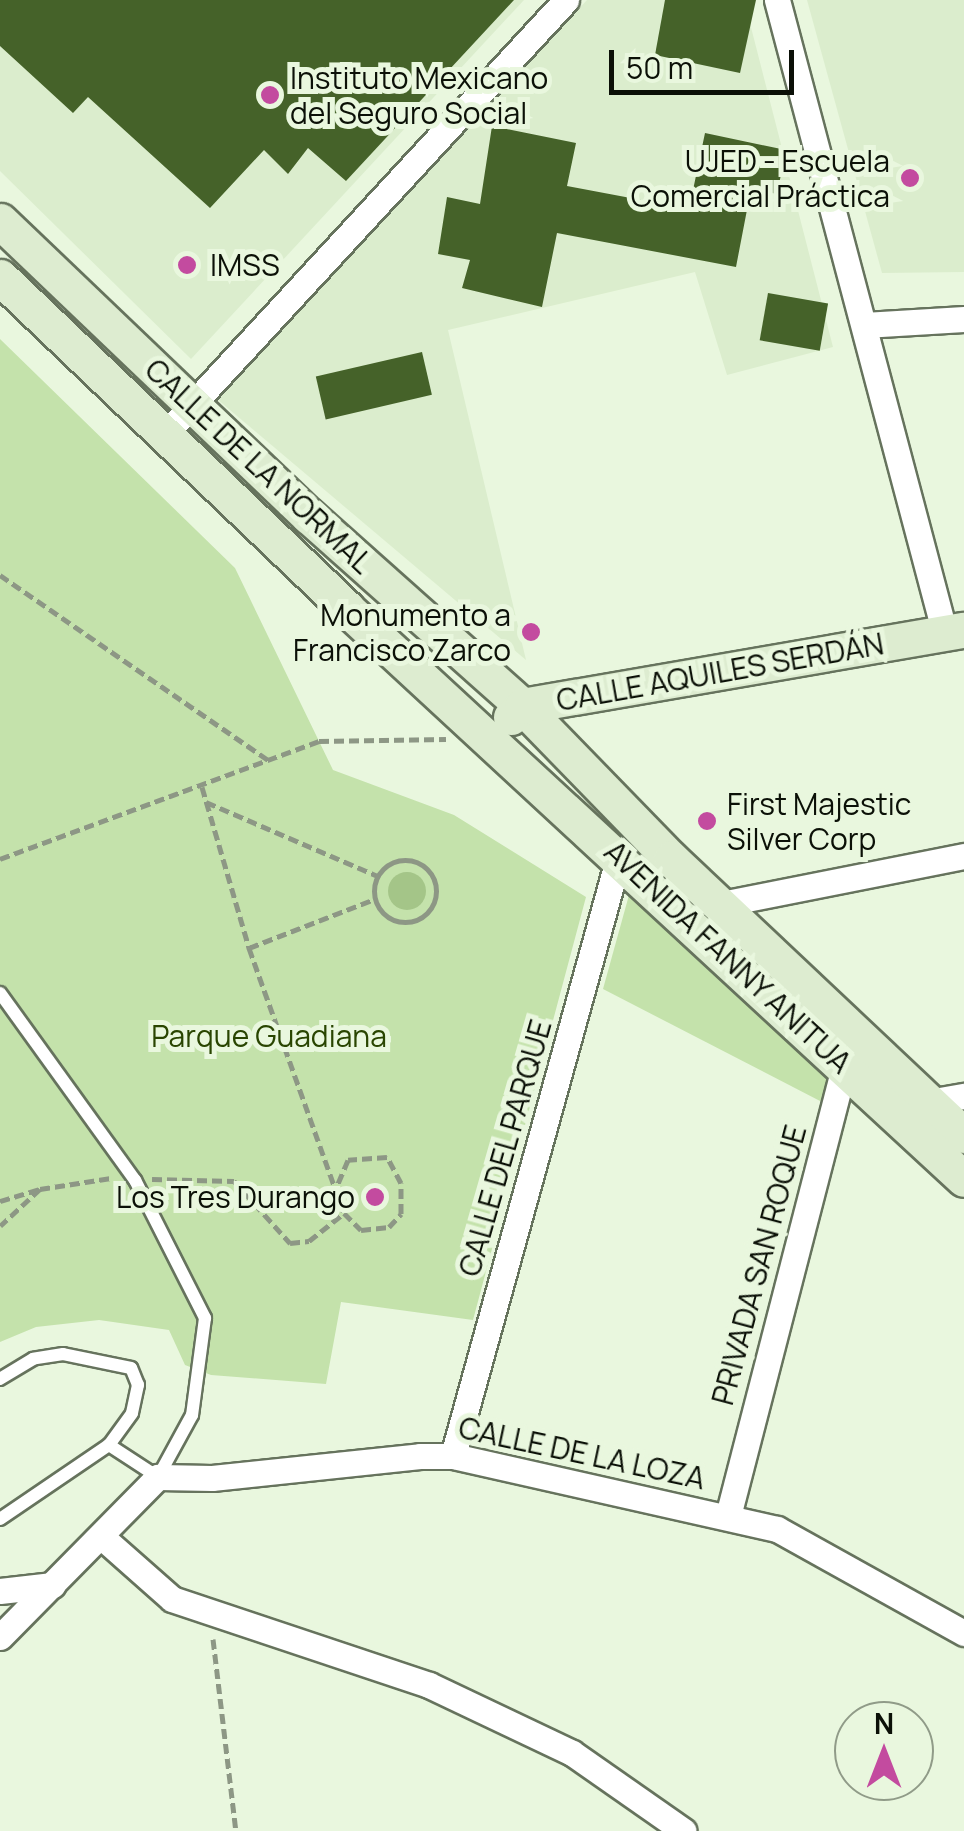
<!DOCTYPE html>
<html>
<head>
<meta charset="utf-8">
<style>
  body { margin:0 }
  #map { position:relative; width:964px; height:1831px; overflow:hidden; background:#e9f7de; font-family:Manrope,sans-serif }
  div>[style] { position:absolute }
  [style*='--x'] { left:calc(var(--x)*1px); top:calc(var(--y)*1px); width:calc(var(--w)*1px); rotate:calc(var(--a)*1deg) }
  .built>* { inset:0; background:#dbedcd }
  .green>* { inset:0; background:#c4e2ab }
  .water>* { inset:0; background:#a4c588 }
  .round { border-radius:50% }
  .building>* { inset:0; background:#456229; transform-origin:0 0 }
  .path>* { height:5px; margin-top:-2.5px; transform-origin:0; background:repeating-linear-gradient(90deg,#8d9785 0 10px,transparent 0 15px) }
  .path>.ring { margin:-2.5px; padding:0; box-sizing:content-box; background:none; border:5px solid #8d9785; border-radius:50% }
  .roads { filter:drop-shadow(2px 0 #66735d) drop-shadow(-2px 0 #66735d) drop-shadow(0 2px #66735d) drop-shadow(0 -2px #66735d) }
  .lane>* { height:12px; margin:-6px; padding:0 6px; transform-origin:6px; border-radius:6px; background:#fff }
  .street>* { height:25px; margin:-12.5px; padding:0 12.5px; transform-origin:12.5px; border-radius:12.5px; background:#fff }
  .secondary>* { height:35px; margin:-17.5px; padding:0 17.5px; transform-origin:17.5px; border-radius:17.5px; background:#ddecd0 }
  .dots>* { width:28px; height:28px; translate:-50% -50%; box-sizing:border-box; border:5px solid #e9f7de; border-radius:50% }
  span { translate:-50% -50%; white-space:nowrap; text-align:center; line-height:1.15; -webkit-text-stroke:10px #e9f7de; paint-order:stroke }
  .poi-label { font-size:30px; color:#0b1007 }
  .left { translate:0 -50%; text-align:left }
  .right { translate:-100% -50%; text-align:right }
  .street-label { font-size:30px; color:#0b1007 }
  .park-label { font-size:30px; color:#294501 }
  .north { position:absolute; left:834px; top:1701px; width:100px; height:100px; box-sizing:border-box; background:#e9f7de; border:2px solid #909b88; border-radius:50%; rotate:0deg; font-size:28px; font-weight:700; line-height:40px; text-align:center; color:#0b1007 }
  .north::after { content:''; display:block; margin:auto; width:35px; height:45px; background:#c34b9f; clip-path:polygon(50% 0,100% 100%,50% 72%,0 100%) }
  .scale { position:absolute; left:609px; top:50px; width:185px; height:45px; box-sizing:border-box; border:5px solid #0b1007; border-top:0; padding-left:12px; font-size:30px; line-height:35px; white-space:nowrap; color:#0b1007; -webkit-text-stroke:8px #e9f7de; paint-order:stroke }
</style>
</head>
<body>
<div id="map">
  <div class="built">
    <i style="clip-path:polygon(0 0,524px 0,191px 359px,0 171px)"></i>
    <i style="clip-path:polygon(587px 0,744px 0,833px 347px,727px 375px,695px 272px,448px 330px,526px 660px,217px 399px)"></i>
    <i style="clip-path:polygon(807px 0,964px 0,964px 272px,882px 273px)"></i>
  </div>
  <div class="green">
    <i style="clip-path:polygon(0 339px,235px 568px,333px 770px,454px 815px,586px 897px,473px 1320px,341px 1302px,326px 1384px,211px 1375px,185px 1365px,169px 1330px,99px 1320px,36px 1327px,0 1342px)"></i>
    <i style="clip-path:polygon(629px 895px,832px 1065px,822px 1102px,603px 989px)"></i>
  </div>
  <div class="water">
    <i class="round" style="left:388px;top:872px;width:38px;height:38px"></i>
  </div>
  <div class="building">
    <i style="clip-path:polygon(0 0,514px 0,346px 181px,308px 148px,288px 174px,264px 150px,210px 208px,88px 97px,73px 113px,0 46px)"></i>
    <i style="clip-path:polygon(665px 0,756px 0,740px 73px,655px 55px)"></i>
    <i style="clip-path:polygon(492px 126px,576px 143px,567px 186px,689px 209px,705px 133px,786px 150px,777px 194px,751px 189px,736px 267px,557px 233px,542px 307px,462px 288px,470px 260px,438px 254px,447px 197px,480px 204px)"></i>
    <i style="left:768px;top:293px;width:61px;height:48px;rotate:10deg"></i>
    <i style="left:422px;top:352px;width:44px;height:109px;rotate:77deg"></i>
  </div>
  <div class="path">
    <i style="--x:0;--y:575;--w:328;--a:34.6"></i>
    <i style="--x:202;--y:787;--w:168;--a:73.7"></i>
    <i style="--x:249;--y:948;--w:282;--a:70.3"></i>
    <i style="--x:344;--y:1213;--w:24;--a:45"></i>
    <i style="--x:361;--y:1230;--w:28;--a:-6"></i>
    <i style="--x:389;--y:1227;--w:18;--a:-47"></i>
    <i style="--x:401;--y:1214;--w:31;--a:-90"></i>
    <i style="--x:401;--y:1183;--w:30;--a:-118"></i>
    <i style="--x:387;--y:1157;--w:39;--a:176"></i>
    <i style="--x:348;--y:1160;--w:28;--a:113"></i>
    <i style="--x:206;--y:802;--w:187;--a:23.3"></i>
    <i style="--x:0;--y:859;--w:340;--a:-20.3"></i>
    <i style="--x:319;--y:741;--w:127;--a:-0.9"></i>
    <i class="ring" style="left:374px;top:860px;width:57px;height:57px"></i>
    <i style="--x:249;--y:948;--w:135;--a:-21.3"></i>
    <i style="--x:152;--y:1179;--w:82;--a:1.4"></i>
    <i style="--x:234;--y:1181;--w:84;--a:47.9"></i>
    <i style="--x:290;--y:1243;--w:19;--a:-6"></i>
    <i style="--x:309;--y:1241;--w:43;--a:-38.5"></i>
    <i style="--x:40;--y:1189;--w:72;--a:-8.8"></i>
    <i style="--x:0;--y:1201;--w:42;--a:-16.7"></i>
    <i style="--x:40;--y:1189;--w:54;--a:137.2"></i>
    <i style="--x:213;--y:1639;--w:193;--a:83.2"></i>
  </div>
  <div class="roads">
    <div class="lane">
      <i style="--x:0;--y:993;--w:231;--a:54.2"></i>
      <i style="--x:135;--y:1180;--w:155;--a:63.1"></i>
      <i style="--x:205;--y:1318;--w:98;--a:97.6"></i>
      <i style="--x:192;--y:1415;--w:71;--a:118.7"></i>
      <i style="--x:158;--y:1477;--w:59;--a:-146.9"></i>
      <i style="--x:109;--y:1445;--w:39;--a:-54"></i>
      <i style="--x:132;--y:1413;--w:29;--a:-78"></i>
      <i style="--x:138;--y:1385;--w:18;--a:-112"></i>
      <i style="--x:131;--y:1368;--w:69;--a:-168.4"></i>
      <i style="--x:63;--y:1354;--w:30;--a:171"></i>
      <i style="--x:33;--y:1359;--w:39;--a:149"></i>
      <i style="--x:0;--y:1519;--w:132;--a:-34.2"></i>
    </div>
    <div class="street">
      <i style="--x:777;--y:0;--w:656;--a:75.16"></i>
      <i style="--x:864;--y:325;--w:100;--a:-3.4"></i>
      <i style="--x:165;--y:434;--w:591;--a:-47.26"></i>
      <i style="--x:721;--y:904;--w:248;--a:-11.2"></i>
      <i style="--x:929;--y:1102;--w:36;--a:-10"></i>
      <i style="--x:453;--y:1456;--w:623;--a:-74.54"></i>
      <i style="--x:728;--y:1516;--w:474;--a:-75.5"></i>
      <i style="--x:103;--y:1538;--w:92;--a:41.5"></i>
      <i style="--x:172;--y:1599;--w:271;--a:18.5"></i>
      <i style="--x:429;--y:1685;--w:158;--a:25.4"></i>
      <i style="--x:572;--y:1753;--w:136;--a:34.9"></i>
      <i style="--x:0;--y:1591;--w:53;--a:-6.5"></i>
      <i style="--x:0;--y:1637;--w:225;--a:-45.4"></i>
      <i style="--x:158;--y:1477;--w:54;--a:1.1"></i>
      <i style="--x:212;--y:1478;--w:209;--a:-6"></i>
      <i style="--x:420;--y:1456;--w:33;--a:0"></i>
      <i style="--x:453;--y:1456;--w:332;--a:12.7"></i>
      <i style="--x:777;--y:1529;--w:214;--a:29.1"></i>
    </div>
    <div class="secondary">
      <i style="--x:0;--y:221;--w:427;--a:43.7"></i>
      <i style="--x:309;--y:516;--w:285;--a:41.7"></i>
      <i style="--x:522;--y:706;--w:214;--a:45.8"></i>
      <i style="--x:671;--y:859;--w:403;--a:43.3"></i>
      <i style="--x:0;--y:277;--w:479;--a:43.7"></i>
      <i style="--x:346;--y:608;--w:841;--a:42.74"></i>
      <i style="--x:511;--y:717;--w:16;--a:-45"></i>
      <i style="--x:522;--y:706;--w:448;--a:-9.8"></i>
    </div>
  </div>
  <div class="dots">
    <i style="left:270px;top:95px;background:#c34b9f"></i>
    <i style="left:910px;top:178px;background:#c34b9f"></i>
    <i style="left:187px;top:265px;background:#c34b9f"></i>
    <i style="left:531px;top:632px;background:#c34b9f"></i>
    <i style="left:707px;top:821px;background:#c34b9f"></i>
    <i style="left:375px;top:1197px;background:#c34b9f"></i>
  </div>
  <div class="poi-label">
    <span class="left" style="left:290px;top:95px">Instituto Mexicano<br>del Seguro Social</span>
    <span class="right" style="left:890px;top:178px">UJED - Escuela<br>Comercial Práctica</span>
    <span class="left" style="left:210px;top:265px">IMSS</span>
    <span class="right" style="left:511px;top:632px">Monumento a<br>Francisco Zarco</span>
    <span class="left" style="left:727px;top:821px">First Majestic<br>Silver Corp</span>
    <span class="right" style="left:355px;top:1197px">Los Tres Durango</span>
  </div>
  <div class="street-label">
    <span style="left:259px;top:466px;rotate:43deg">CALLE DE LA NORMAL</span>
    <span style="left:720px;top:672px;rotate:-10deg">CALLE AQUILES SERDÁN</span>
    <span style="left:728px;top:957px;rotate:43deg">AVENIDA FANNY ANITUA</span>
    <span style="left:505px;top:1148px;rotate:-74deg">CALLE DEL PARQUE</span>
    <span style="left:759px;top:1265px;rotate:-75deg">PRIVADA SAN ROQUE</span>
    <span style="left:582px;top:1453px;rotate:12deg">CALLE DE LA LOZA</span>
  </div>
  <div class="park-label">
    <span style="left:269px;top:1036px">Parque Guadiana</span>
  </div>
  <div class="north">N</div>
  <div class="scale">50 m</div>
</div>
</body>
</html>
